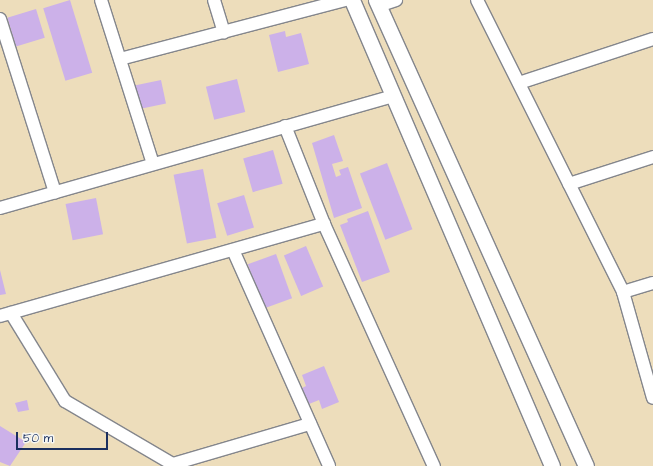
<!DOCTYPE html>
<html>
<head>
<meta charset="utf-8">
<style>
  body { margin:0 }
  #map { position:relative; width:653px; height:466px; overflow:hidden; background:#edddbb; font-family:"Architects Daughter",sans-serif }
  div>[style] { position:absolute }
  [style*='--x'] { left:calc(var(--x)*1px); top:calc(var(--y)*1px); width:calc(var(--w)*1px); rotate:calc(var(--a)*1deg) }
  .building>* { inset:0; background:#ccb1e9; transform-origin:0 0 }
  .roads { filter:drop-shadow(1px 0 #84868c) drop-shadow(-1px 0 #84868c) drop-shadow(0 1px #84868c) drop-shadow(0 -1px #84868c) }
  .minor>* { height:12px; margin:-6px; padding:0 6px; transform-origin:6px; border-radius:6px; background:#fff }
  .tertiary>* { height:15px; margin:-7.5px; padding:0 7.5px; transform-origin:7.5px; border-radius:7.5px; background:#fff }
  span { translate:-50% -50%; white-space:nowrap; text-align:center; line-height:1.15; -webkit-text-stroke:3.5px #f6f6f2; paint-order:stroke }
  .scale { position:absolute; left:16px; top:432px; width:92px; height:18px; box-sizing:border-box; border:2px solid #1b2f5e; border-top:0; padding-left:5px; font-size:12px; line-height:14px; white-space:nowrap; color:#1b2f5e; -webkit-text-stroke:3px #f6f6f2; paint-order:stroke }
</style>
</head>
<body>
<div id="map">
  <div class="building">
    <i style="left:70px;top:0;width:76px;height:28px;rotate:73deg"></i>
    <i style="left:36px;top:9px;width:30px;height:30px;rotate:73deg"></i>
    <i style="clip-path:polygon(285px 31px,286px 37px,301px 33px,309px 64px,278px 72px,269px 35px)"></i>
    <i style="left:237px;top:79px;width:34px;height:32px;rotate:76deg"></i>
    <i style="left:161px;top:80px;width:24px;height:27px;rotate:78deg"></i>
    <i style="clip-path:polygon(334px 135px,343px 161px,332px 164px,336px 177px,341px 175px,339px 170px,348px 167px,362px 208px,334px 218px,312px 143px)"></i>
    <i style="left:273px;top:150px;width:35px;height:31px;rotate:74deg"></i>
    <i style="left:387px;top:163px;width:71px;height:29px;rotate:69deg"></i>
    <i style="left:203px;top:169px;width:70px;height:30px;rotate:79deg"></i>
    <i style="left:244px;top:195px;width:34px;height:28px;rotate:73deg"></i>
    <i style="left:96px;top:198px;width:37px;height:31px;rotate:79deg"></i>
    <i style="clip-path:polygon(368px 211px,390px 272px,362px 282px,340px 225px,348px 222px,347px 219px)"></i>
    <i style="left:306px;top:246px;width:44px;height:24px;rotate:67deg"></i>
    <i style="left:276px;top:254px;width:47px;height:30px;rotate:70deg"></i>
    <i style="clip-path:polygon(0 270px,6px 294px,0 295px)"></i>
    <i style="clip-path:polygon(324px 366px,339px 402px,322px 409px,319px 400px,309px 404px,302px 388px,306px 386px,302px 375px)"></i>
    <i style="clip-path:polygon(27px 400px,29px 410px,18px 412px,15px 403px)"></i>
    <i style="clip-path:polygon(0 426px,26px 442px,10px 466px,0 462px)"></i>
  </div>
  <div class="roads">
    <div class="minor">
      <i style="--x:101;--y:0;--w:172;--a:72.4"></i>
      <i style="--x:214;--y:0;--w:34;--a:73"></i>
      <i style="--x:477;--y:0;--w:326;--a:63.4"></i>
      <i style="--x:623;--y:292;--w:110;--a:74.2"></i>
      <i style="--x:378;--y:6;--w:19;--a:-18"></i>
      <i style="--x:0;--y:19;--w:182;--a:72.4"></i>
      <i style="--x:120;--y:59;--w:233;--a:-14.7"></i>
      <i style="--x:519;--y:83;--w:141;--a:-18.2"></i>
      <i style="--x:285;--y:126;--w:105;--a:68.3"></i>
      <i style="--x:324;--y:224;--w:266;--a:65.6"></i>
      <i style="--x:569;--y:184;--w:88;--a:-17.8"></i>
      <i style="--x:0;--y:208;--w:409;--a:-15.9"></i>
      <i style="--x:233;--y:250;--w:236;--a:66"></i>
      <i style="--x:623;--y:292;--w:31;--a:-17"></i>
      <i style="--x:11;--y:313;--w:103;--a:58.5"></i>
      <i style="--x:65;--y:401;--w:129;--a:30.4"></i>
      <i style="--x:0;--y:316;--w:337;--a:-15.9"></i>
      <i style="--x:173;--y:464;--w:143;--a:-16.3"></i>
    </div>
    <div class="tertiary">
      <i style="--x:352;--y:0;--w:507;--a:66.77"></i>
      <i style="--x:376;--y:0;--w:511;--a:65.74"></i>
    </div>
  </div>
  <div class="scale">50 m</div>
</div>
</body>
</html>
